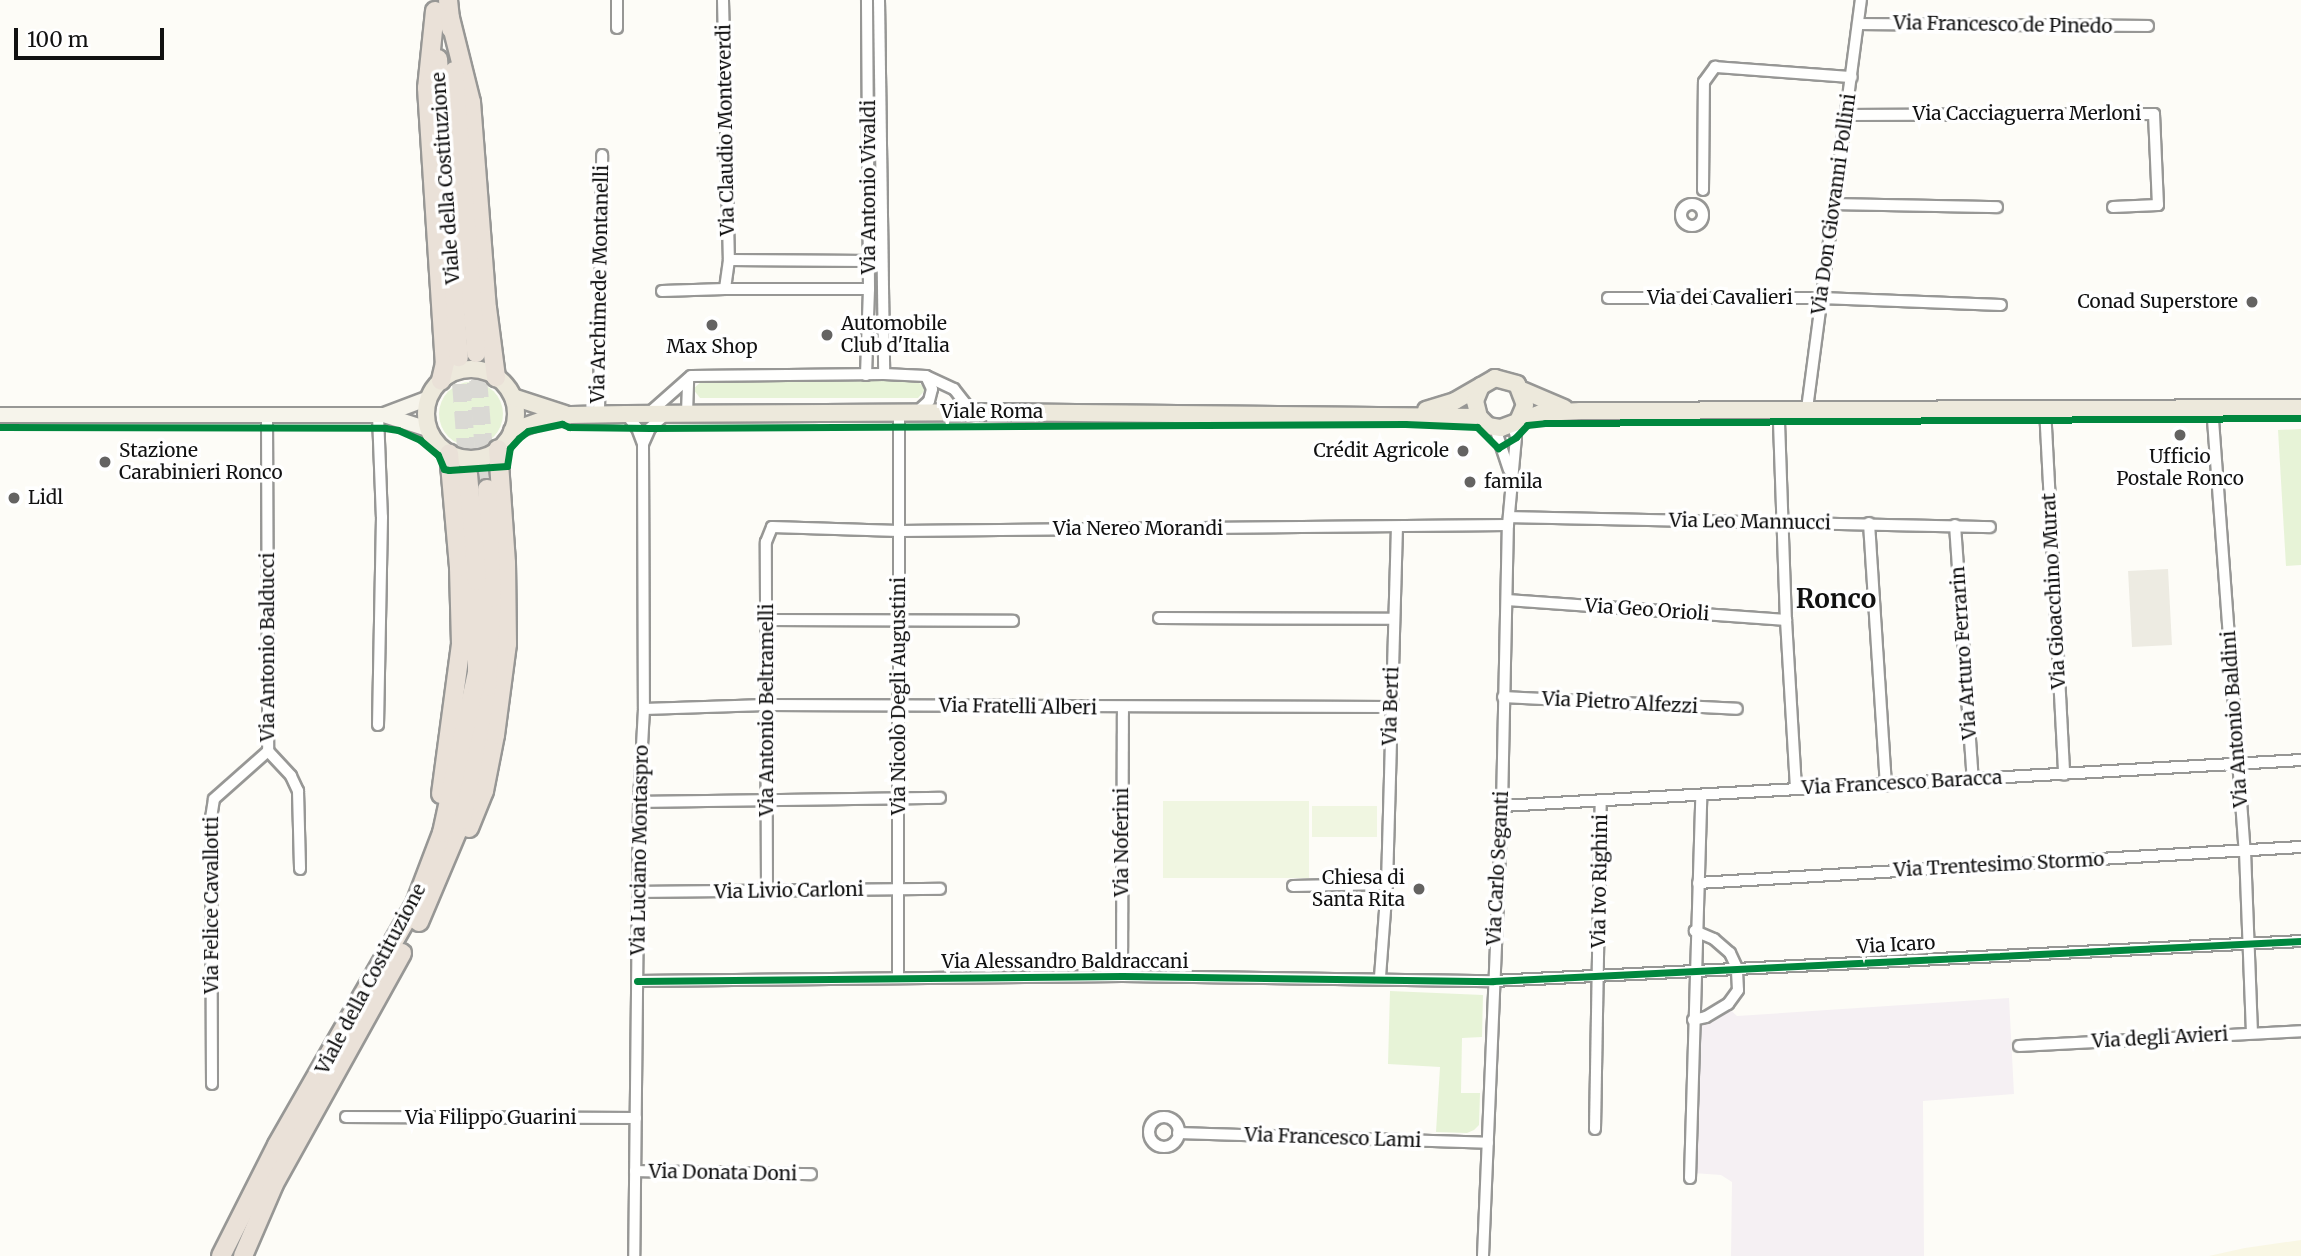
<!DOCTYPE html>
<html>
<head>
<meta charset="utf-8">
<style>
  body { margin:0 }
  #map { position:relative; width:2301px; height:1256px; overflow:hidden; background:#fdfcf7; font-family:Merriweather,serif }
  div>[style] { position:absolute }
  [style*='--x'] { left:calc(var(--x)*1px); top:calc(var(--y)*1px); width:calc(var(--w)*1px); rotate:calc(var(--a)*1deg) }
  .industrial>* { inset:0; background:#f5f0f3 }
  .farmland>* { inset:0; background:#f9f7e4 }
  .green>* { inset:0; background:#e7f3d7 }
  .round { border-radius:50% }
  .pitch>* { inset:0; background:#f0f6e1; transform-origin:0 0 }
  .plaza>* { inset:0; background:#edebe2; transform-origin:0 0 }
  .highway-tunnel>* { height:18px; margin-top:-9px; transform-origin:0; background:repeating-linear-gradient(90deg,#dad9d4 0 18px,transparent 0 27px) }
  .roads { filter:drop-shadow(2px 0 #979795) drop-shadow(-2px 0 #979795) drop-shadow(0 2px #979795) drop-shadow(0 -2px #979795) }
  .street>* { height:10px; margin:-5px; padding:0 5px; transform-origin:5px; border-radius:5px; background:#fffffe }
  .street>.ring { margin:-5px; padding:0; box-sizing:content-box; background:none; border:10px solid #fffffe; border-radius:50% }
  .secondary>* { height:14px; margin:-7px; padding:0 7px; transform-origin:7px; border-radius:7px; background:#f6f4eb }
  .primary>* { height:16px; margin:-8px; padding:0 8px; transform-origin:8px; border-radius:8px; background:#ede9dc }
  .primary>.ring { margin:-8px; padding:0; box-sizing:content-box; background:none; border:16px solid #ede9dc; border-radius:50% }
  .highway>* { height:18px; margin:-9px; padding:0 9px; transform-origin:9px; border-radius:9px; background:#eae1d8 }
  .cycleway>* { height:7px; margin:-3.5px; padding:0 3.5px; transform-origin:3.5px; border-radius:3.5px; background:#00873e }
  .dots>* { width:19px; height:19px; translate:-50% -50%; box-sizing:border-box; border:4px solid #fff; border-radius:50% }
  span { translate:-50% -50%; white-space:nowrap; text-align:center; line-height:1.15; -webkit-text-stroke:7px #fff; paint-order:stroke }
  .street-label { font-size:19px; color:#111 }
  .poi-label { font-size:19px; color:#111 }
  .right { translate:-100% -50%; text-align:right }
  .left { translate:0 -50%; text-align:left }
  .district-label { font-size:26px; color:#111; font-weight:700 }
  .scale { position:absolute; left:14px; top:28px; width:150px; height:32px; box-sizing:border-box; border:4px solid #111; border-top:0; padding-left:9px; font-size:21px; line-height:24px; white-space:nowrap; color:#111; -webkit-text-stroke:5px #fff; paint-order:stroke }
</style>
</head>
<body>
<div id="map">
  <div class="industrial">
    <i style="clip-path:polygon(2009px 998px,2014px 1094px,1923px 1101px,1924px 1256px,1731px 1256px,1732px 1182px,1721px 1175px,1693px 1173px,1698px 1026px,1727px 1007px,1737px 1016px)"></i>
  </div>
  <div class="farmland">
    <i style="clip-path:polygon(2301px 1240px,2301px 1256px,2209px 1256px,2245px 1248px)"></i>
  </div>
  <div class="green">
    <i style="clip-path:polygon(702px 381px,917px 381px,926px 389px,918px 398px,700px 398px,693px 389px)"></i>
    <i class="round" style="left:439px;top:382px;width:64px;height:64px"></i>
    <i style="clip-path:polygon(2301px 429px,2301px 565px,2286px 566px,2278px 430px)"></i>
    <i style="clip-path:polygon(1390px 991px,1483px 995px,1482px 1037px,1462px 1038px,1461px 1093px,1480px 1093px,1479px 1125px,1474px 1130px,1467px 1133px,1436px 1132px,1440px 1067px,1388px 1064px)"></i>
  </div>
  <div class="pitch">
    <i style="left:1163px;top:801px;width:146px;height:77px"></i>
    <i style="left:1312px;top:806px;width:65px;height:31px"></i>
  </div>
  <div class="plaza">
    <i style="left:2168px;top:569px;width:76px;height:40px;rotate:87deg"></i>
  </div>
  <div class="highway-tunnel">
    <i style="--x:476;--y:353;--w:136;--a:85.4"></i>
    <i style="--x:459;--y:357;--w:117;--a:85.6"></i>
  </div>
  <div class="roads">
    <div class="street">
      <i style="--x:617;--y:0;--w:28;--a:90"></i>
      <i style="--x:723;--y:0;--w:260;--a:88.7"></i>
      <i style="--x:729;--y:260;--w:29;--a:98"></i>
      <i style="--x:725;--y:289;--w:144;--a:0"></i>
      <i style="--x:879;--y:0;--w:374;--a:89.2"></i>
      <i style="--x:1859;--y:24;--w:289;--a:0.4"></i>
      <i style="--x:1847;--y:115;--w:307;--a:-0.2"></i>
      <i style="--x:2154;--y:114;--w:91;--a:87.5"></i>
      <i style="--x:2158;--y:205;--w:45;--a:177.5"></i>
      <i style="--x:1703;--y:190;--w:108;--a:-89.5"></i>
      <i style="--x:1704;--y:82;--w:19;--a:-54"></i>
      <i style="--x:1715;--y:67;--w:137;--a:4.2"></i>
      <i class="ring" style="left:1681px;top:204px;width:12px;height:12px"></i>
      <i style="--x:1836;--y:204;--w:161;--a:1.1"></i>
      <i style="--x:729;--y:260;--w:140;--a:0.4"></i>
      <i style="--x:662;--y:291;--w:63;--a:-1.8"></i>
      <i style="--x:1608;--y:298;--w:213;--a:0"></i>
      <i style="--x:1821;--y:298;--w:180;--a:2.2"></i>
      <i style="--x:866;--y:375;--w:86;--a:-88"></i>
      <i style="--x:869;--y:289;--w:289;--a:-90.4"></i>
      <i style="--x:2212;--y:406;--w:446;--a:85.8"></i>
      <i style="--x:2245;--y:851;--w:182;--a:87.8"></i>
      <i style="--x:2045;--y:408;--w:367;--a:87"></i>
      <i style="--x:1807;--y:409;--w:413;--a:-82.5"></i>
      <i style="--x:917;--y:412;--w:16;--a:-43"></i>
      <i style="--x:929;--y:401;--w:12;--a:-76"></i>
      <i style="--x:932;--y:389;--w:14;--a:-115"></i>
      <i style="--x:687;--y:413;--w:34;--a:-88"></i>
      <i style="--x:599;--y:414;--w:259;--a:-89.3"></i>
      <i style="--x:626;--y:414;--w:18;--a:52"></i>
      <i style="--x:637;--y:428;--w:17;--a:69"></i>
      <i style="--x:643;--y:444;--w:265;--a:89.8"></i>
      <i style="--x:644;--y:709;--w:93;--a:93.1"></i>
      <i style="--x:639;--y:802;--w:454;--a:90.6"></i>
      <i style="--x:648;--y:414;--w:57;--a:-41.5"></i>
      <i style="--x:691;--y:376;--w:193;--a:-0.6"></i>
      <i style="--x:884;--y:374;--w:42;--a:2.7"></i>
      <i style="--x:926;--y:376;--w:31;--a:25"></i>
      <i style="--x:954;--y:389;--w:29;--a:52"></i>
      <i style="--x:267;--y:415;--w:336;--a:89.8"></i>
      <i style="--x:268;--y:751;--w:34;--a:47"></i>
      <i style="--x:291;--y:776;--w:17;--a:65"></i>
      <i style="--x:298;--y:791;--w:78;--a:88.5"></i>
      <i style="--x:378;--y:415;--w:102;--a:87.8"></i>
      <i style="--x:382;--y:517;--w:208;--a:91.1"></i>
      <i style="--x:1779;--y:422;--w:198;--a:88"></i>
      <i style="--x:1786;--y:620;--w:168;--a:86.6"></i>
      <i style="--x:1495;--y:428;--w:44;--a:71.6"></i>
      <i style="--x:643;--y:444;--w:17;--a:-66"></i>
      <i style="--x:650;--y:428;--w:20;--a:-41"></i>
      <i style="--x:1510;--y:517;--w:480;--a:1.2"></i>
      <i style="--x:1869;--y:523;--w:263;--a:86.3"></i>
      <i style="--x:1955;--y:525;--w:256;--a:86"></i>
      <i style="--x:1507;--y:600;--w:280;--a:4.1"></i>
      <i style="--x:1159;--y:618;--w:235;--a:0.2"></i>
      <i style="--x:767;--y:620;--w:246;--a:0.2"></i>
      <i style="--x:1503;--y:697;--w:234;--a:2.9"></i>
      <i style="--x:644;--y:709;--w:122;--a:-1.9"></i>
      <i style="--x:766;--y:705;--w:625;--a:0.18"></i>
      <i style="--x:639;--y:802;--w:301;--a:-0.8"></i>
      <i style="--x:1502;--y:806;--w:800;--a:-3.29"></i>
      <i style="--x:1698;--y:883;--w:604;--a:-3.42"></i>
      <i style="--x:1293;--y:886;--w:94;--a:-1.2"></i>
      <i style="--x:767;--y:891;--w:349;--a:-90.2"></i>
      <i style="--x:766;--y:542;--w:16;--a:-68"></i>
      <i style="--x:772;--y:527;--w:127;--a:1.8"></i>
      <i style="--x:899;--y:531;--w:609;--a:-0.56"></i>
      <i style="--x:638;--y:892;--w:302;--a:-0.6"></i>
      <i style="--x:1122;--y:976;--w:268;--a:-89.8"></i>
      <i style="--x:1380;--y:977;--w:93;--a:-85.7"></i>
      <i style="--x:1387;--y:884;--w:357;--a:-88.4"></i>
      <i style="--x:898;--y:978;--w:565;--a:-89.9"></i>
      <i style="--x:637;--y:981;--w:485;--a:-0.6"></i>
      <i style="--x:1122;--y:976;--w:371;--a:0.8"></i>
      <i style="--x:1493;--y:981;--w:809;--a:-2.83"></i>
      <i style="--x:1693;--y:1020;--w:13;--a:-13"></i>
      <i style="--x:1706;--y:1017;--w:26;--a:-31"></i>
      <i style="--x:1728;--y:1004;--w:17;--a:-54"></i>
      <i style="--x:1738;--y:990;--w:22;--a:-93"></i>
      <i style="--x:1737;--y:968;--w:17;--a:-115"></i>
      <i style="--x:1730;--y:953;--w:21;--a:-139"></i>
      <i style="--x:1714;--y:939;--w:21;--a:-157"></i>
      <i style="--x:2019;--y:1046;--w:282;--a:-3"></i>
      <i style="--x:212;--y:1084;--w:266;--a:-90.2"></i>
      <i style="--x:211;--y:818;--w:19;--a:-81"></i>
      <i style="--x:214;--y:799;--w:72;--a:-41.6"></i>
      <i style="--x:346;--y:1117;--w:290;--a:0.2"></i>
      <i class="ring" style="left:1149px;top:1117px;width:20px;height:20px"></i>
      <i style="--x:1595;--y:1129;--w:328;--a:-89"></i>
      <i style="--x:1178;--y:1133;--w:310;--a:1.8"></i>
      <i style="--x:635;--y:1171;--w:176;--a:1"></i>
      <i style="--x:1690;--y:1178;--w:381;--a:-88.3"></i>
      <i style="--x:1483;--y:1256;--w:450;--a:-87.6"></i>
      <i style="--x:1502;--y:806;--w:281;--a:-88.8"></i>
      <i style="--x:1508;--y:525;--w:88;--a:-84.8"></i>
      <i style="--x:1516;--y:437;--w:12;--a:-104"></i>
    </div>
    <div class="secondary">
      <i style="--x:0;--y:415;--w:384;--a:0"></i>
      <i style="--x:384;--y:415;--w:46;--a:17.7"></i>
      <i style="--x:384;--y:415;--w:48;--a:-20.7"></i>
    </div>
    <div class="primary">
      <i class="ring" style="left:426px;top:369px;width:74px;height:74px"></i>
      <i style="--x:1522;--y:390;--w:46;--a:23.2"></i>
      <i style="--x:513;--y:397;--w:55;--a:18.1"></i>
      <i style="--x:1426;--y:410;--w:30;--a:-17"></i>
      <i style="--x:1455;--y:401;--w:30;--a:-30"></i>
      <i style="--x:1519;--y:419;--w:15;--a:-67"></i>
      <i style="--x:1525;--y:405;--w:22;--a:-111"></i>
      <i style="--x:1517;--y:384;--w:23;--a:-165"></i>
      <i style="--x:1495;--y:378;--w:16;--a:150"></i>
      <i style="--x:1481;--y:386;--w:16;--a:112"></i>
      <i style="--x:1475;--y:401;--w:16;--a:76"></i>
      <i style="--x:1479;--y:417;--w:13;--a:45"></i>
      <i style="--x:1488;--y:426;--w:13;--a:9"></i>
      <i style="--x:1501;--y:428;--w:43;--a:-20.6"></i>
      <i style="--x:1541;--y:413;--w:40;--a:-2.9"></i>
      <i style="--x:1581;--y:411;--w:720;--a:-0.24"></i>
      <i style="--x:512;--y:431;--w:30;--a:-20"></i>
      <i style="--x:540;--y:421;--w:32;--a:-11"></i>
      <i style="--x:571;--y:415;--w:55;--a:-1"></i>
      <i style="--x:626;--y:414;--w:346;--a:-0.3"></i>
      <i style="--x:972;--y:412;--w:507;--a:0.57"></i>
    </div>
    <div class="highway">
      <i style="--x:448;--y:0;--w:29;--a:84"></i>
      <i style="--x:435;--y:11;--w:77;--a:95.9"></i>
      <i style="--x:427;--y:88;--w:276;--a:86.3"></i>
      <i style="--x:445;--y:363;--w:18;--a:103"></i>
      <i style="--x:450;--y:18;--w:87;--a:76"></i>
      <i style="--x:471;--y:102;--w:207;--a:85.6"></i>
      <i style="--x:487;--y:308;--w:70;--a:82.6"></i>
      <i style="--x:438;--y:59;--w:299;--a:86"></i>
      <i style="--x:454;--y:71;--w:283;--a:85.5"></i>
      <i style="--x:441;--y:794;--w:151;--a:-82.4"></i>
      <i style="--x:461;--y:644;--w:77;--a:-91.5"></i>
      <i style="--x:459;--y:567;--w:114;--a:-95"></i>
      <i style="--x:469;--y:828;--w:40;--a:-68"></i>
      <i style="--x:484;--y:791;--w:57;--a:-78.9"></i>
      <i style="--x:495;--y:735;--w:92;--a:-82.5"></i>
      <i style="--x:507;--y:644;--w:81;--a:-90.7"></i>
      <i style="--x:506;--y:563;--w:114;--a:-94"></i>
      <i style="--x:419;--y:922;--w:111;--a:-67.1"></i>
      <i style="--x:462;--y:820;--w:135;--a:-79.4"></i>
      <i style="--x:487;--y:687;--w:89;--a:-86.8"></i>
      <i style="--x:492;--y:598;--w:109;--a:-92.6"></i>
      <i style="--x:221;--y:1256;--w:124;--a:-63.2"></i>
      <i style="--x:277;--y:1145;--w:278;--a:-60.2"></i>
      <i style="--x:415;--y:904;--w:76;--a:-69.2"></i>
      <i style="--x:442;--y:833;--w:164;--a:-77.7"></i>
      <i style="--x:477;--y:673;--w:92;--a:-90"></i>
      <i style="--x:477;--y:581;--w:107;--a:-94.8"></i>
      <i style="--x:243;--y:1256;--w:78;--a:-66.7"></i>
      <i style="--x:274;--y:1184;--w:264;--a:-61"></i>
    </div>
  </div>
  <div class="cycleway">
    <i style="--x:0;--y:427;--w:385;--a:0.1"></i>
    <i style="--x:385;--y:428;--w:13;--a:9"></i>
    <i style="--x:398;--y:430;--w:24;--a:24"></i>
    <i style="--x:420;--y:440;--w:23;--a:40"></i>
    <i style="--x:438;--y:455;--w:15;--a:67"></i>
    <i style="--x:444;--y:469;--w:5;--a:11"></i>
    <i style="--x:449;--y:470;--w:58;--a:-3.9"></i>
    <i style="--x:507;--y:466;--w:18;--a:-81"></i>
    <i style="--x:510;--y:448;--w:13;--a:-48"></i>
    <i style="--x:519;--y:438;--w:11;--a:-38"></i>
    <i style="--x:528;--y:431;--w:35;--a:-12"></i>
    <i style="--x:562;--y:424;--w:8;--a:23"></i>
    <i style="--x:569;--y:427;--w:81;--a:0.7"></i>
    <i style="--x:650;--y:428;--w:755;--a:-0.3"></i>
    <i style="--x:1405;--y:424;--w:72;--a:2.4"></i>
    <i style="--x:1477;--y:427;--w:30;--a:45"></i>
    <i style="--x:1498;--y:448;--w:21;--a:-31"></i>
    <i style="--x:1516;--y:437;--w:16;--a:-47"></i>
    <i style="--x:1527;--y:425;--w:18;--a:-6"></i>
    <i style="--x:1545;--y:423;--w:756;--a:-0.38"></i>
    <i style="--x:637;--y:981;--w:485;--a:-0.6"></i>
    <i style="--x:1122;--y:976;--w:371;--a:0.8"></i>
    <i style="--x:1493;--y:981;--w:809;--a:-2.83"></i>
  </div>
  <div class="dots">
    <i style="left:2252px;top:302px;background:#646362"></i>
    <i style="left:712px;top:325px;background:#646362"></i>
    <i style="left:827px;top:335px;background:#646362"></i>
    <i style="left:2180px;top:435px;background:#646362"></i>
    <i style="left:1463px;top:451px;background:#646362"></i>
    <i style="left:105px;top:462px;background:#646362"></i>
    <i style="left:1470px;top:482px;background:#646362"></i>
    <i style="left:14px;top:498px;background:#646362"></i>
    <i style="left:1419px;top:889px;background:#646362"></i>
  </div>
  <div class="street-label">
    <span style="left:2003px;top:25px;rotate:1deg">Via Francesco de Pinedo</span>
    <span style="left:2027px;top:114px">Via Cacciaguerra Merloni</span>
    <span style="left:726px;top:130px;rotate:-91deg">Via Claudio Monteverdi</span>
    <span style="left:446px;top:178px;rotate:-94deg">Viale della Costituzione</span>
    <span style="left:869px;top:187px;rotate:-90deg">Via Antonio Vivaldi</span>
    <span style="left:1834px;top:204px;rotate:-82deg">Via Don Giovanni Pollini</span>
    <span style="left:600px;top:284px;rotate:-89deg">Via Archimede Montanelli</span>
    <span style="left:1720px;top:298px">Via dei Cavalieri</span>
    <span style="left:992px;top:412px">Viale Roma</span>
    <span style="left:1750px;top:522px;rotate:1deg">Via Leo Mannucci</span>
    <span style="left:1138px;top:529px">Via Nereo Morandi</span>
    <span style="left:2054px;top:591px;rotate:-93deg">Via Gioacchino Murat</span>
    <span style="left:1647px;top:610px;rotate:4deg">Via Geo Orioli</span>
    <span style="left:268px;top:647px;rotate:-90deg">Via Antonio Balducci</span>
    <span style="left:1964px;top:653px;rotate:-94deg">Via Arturo Ferrarin</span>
    <span style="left:899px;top:696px;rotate:-90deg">Via Nicolò Degli Augustini</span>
    <span style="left:1620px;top:703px;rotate:3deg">Via Pietro Alfezzi</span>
    <span style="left:1391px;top:706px;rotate:-88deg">Via Berti</span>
    <span style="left:1018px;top:707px;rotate:1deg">Via Fratelli Alberi</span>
    <span style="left:767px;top:710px;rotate:-90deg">Via Antonio Beltramelli</span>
    <span style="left:2235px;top:719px;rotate:-94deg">Via Antonio Baldini</span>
    <span style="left:1902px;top:783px;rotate:-3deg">Via Francesco Baracca</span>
    <span style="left:1122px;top:842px;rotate:-90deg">Via Noferini</span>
    <span style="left:640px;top:850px;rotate:-89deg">Via Luciano Montaspro</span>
    <span style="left:1999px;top:865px;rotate:-3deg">Via Trentesimo Stormo</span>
    <span style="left:1498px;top:868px;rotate:-87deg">Via Carlo Seganti</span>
    <span style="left:1600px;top:881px;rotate:-89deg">Via Ivo Righini</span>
    <span style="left:789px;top:891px;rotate:-1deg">Via Livio Carloni</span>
    <span style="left:212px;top:905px;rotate:-90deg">Via Felice Cavallotti</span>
    <span style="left:1896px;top:945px;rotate:-3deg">Via Icaro</span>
    <span style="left:1065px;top:962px">Via Alessandro Baldraccani</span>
    <span style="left:371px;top:979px;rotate:-62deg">Viale della Costituzione</span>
    <span style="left:2160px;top:1038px;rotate:-3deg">Via degli Avieri</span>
    <span style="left:491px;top:1118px">Via Filippo Guarini</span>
    <span style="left:1333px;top:1138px;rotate:2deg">Via Francesco Lami</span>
    <span style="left:723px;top:1173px;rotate:1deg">Via Donata Doni</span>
  </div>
  <div class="poi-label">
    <span class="right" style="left:2238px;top:302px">Conad Superstore</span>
    <span class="left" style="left:841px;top:335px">Automobile<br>Club d'Italia</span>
    <span style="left:712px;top:347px">Max Shop</span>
    <span class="left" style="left:119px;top:462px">Stazione<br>Carabinieri Ronco</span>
    <span class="right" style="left:1449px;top:451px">Crédit Agricole</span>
    <span style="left:2180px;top:468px">Ufficio<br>Postale Ronco</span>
    <span class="left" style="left:1484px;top:482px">famila</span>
    <span class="left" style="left:28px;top:498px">Lidl</span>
    <span class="right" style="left:1405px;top:889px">Chiesa di<br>Santa Rita</span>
  </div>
  <div class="district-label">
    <span style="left:1836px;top:599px">Ronco</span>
  </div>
  <div class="scale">100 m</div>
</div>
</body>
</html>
